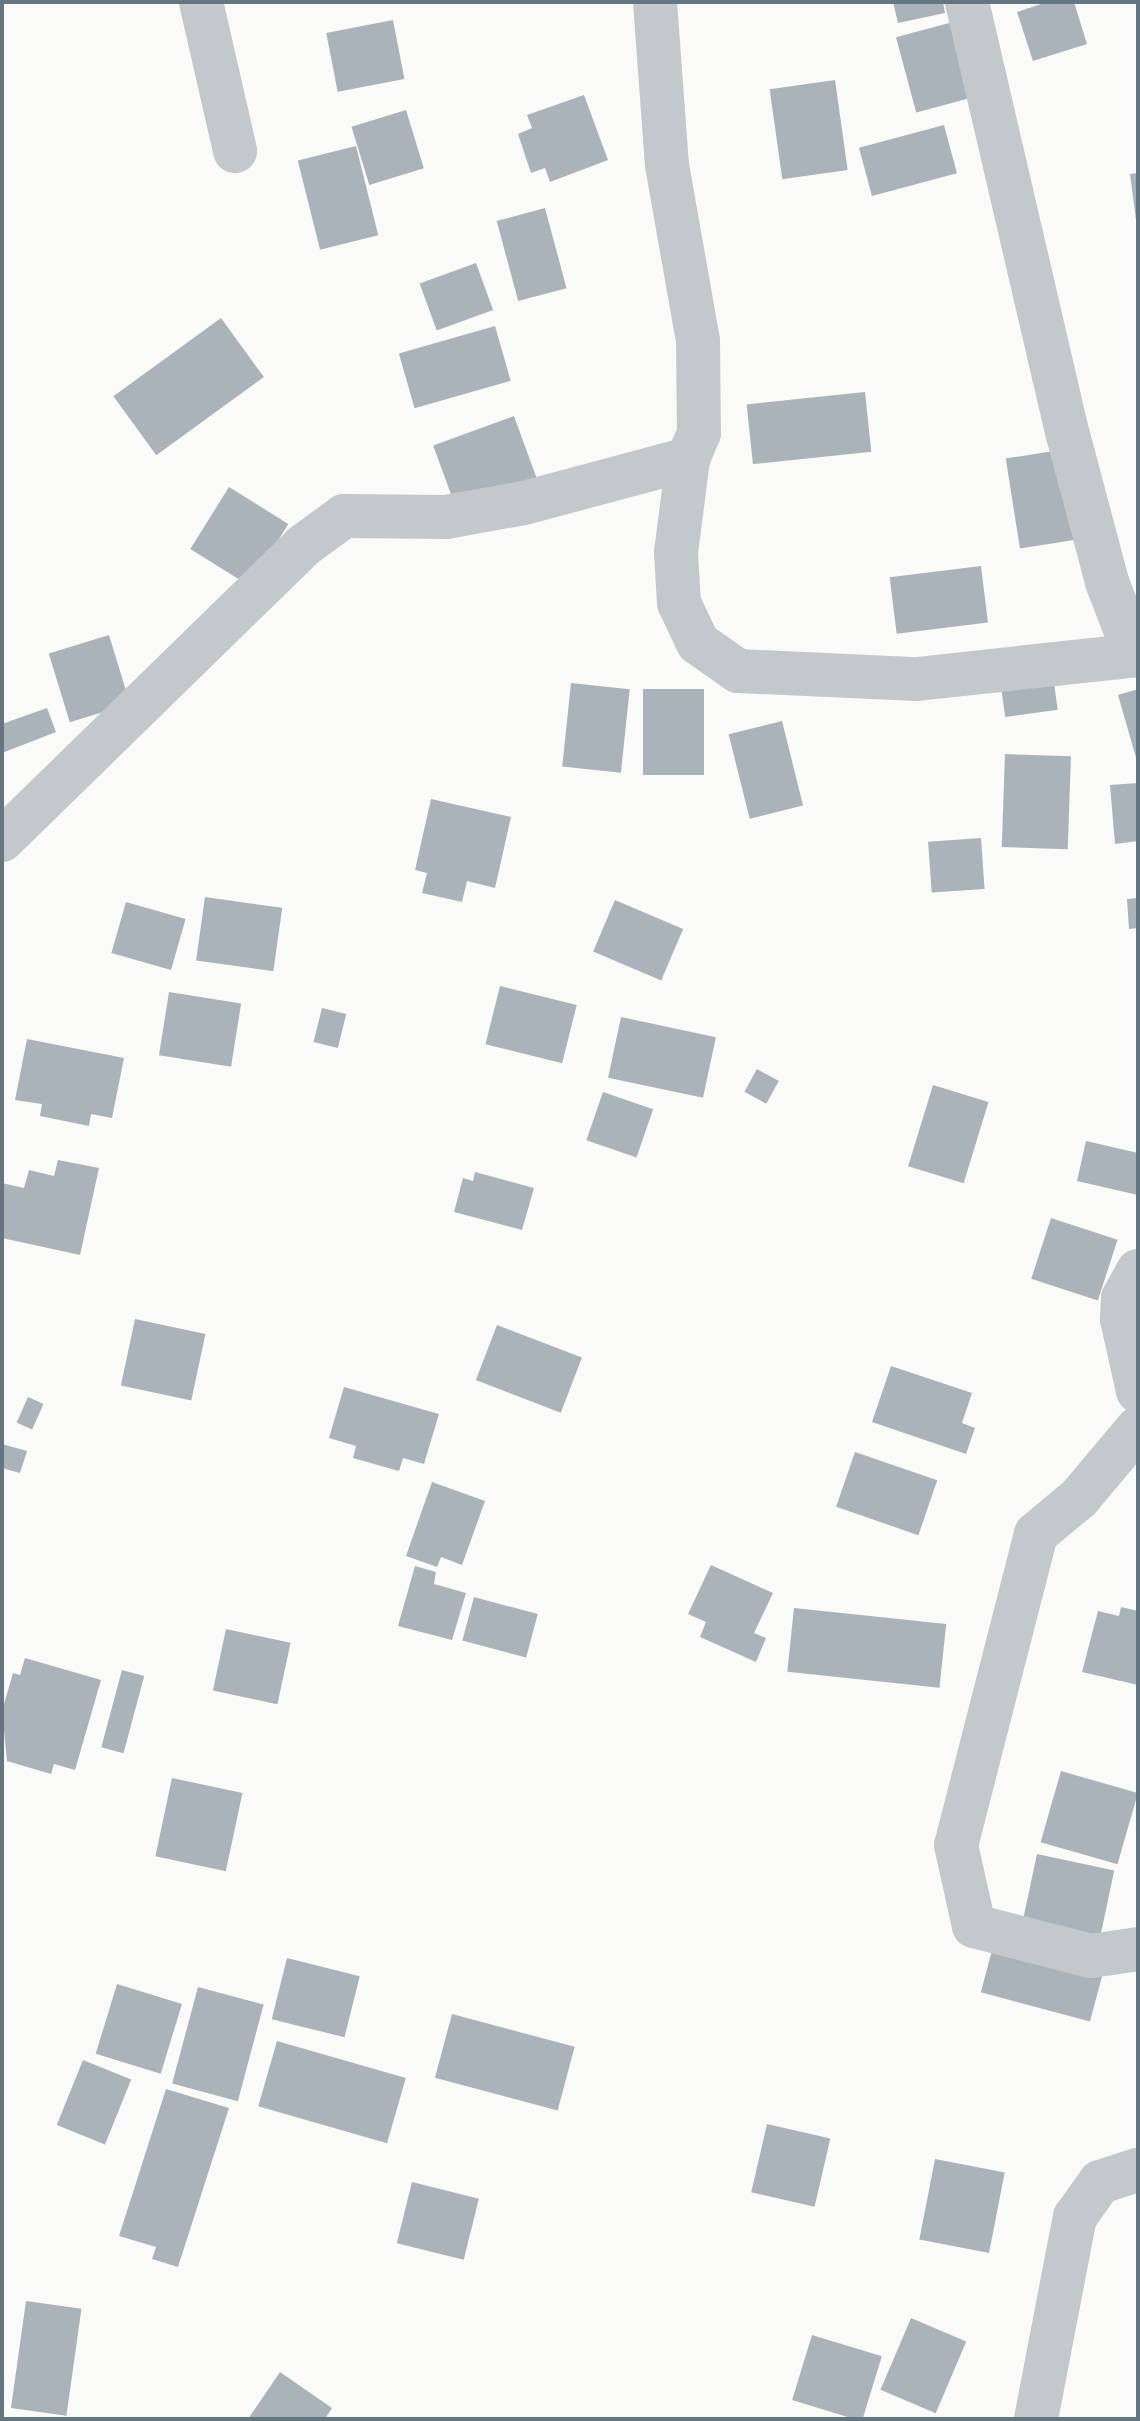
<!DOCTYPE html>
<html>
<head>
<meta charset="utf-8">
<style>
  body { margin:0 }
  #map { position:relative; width:1140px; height:2421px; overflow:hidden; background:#fafaf8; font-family:Barlow,sans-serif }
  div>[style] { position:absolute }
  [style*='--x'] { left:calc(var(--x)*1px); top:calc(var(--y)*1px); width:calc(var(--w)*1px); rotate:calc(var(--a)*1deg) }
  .building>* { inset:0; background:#aab3b9; transform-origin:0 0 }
  .minor>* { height:44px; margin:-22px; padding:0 22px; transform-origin:22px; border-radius:22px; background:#c3c8cc }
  span { translate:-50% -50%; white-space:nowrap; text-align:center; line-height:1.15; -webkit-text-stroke:8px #fff; paint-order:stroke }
  .frame { position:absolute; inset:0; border:4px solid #657683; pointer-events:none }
</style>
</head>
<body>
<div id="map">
  <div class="building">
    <i style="clip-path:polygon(893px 2px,943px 2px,945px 13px,898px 23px)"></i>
    <i style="clip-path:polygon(1047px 2px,1074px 2px,1087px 44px,1033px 61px,1017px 12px)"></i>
    <i style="left:393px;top:20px;width:60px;height:68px;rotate:79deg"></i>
    <i style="left:953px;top:22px;width:78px;height:59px;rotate:75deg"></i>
    <i style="left:835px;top:80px;width:91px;height:66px;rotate:82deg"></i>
    <i style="clip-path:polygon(584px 95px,608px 160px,550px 182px,545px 168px,531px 173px,518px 134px,532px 128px,527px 115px)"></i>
    <i style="left:406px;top:110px;width:61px;height:57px;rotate:73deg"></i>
    <i style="left:944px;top:125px;width:50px;height:88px;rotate:75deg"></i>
    <i style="left:356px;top:146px;width:92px;height:60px;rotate:76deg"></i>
    <i style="clip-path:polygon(1138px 173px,1138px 220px,1136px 220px,1130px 174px)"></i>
    <i style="left:545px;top:208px;width:83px;height:50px;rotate:75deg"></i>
    <i style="left:476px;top:263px;width:50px;height:60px;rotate:70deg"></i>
    <i style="left:221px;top:318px;width:73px;height:133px;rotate:54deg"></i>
    <i style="left:495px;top:326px;width:57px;height:100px;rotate:74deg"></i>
    <i style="left:865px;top:392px;width:60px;height:119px;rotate:84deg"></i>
    <i style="left:514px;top:416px;width:66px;height:86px;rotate:70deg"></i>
    <i style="left:1066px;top:449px;width:91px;height:61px;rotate:81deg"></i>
    <i style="left:229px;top:487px;width:70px;height:73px;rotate:32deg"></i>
    <i style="left:981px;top:566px;width:57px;height:92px;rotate:83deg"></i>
    <i style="left:109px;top:635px;width:72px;height:63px;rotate:73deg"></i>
    <i style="left:1053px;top:676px;width:34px;height:53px;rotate:82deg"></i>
    <i style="left:571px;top:683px;width:59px;height:84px;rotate:6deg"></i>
    <i style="left:643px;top:689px;width:61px;height:86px"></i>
    <i style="clip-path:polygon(1138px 689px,1138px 761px,1137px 761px,1118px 695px)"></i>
    <i style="clip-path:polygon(47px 708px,56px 732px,2px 753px,2px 724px)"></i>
    <i style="left:782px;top:721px;width:87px;height:55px;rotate:76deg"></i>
    <i style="left:1005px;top:754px;width:66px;height:93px;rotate:2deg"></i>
    <i style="clip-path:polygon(1138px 783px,1138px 841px,1115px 844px,1110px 785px)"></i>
    <i style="clip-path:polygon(431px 799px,511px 817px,495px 888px,467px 881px,462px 902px,422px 893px,427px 873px,415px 870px)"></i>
    <i style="left:981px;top:838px;width:51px;height:53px;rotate:86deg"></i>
    <i style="left:205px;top:897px;width:78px;height:64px;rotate:8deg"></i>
    <i style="clip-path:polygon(1138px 898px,1138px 928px,1129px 929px,1127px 899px)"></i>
    <i style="left:615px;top:900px;width:74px;height:56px;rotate:23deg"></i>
    <i style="left:126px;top:902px;width:62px;height:53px;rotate:16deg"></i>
    <i style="left:500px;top:986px;width:79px;height:60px;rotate:14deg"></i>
    <i style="left:169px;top:992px;width:73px;height:64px;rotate:9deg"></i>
    <i style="left:322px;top:1008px;width:25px;height:35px;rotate:14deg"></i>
    <i style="left:621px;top:1017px;width:97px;height:62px;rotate:12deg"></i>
    <i style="clip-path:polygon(27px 1039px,124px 1058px,112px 1118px,91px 1114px,89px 1126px,40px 1116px,42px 1104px,15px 1100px)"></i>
    <i style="left:757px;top:1069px;width:25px;height:26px;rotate:29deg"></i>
    <i style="left:933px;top:1085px;width:58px;height:85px;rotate:17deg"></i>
    <i style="left:603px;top:1092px;width:53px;height:51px;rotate:19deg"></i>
    <i style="clip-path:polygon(1086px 1141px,1138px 1153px,1138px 1195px,1077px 1181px)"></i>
    <i style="clip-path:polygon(58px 1160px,99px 1168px,80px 1255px,2px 1238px,2px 1183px,24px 1188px,29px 1170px,54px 1176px)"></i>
    <i style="clip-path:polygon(475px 1172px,534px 1188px,522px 1230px,454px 1212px,463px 1178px,473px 1181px)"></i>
    <i style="left:1051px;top:1218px;width:70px;height:64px;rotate:18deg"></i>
    <i style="left:135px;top:1319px;width:72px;height:68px;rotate:12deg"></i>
    <i style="left:497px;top:1325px;width:91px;height:59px;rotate:21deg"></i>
    <i style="clip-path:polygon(891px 1366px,972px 1393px,962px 1423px,975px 1428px,966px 1454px,872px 1422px)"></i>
    <i style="clip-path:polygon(344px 1387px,439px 1414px,424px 1464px,403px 1458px,399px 1471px,353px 1458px,356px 1446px,329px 1438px)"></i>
    <i style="left:28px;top:1397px;width:17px;height:28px;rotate:24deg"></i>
    <i style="clip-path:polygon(2px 1444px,27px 1451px,20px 1473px,2px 1468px)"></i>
    <i style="left:855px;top:1452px;width:87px;height:58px;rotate:19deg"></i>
    <i style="clip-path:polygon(432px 1482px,485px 1501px,462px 1565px,441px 1557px,437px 1567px,406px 1556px)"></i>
    <i style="clip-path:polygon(711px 1565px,773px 1593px,754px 1633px,766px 1638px,756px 1662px,700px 1637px,706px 1622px,688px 1614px)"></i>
    <i style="clip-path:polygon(415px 1566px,436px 1572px,434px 1584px,466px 1593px,452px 1640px,398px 1626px)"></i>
    <i style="left:474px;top:1597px;width:66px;height:45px;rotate:15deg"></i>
    <i style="clip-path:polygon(1121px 1607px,1138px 1611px,1138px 1685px,1082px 1672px,1098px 1611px,1119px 1616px)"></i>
    <i style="left:794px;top:1608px;width:153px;height:64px;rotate:6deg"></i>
    <i style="left:226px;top:1629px;width:66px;height:63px;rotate:12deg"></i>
    <i style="clip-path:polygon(25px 1658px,101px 1680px,75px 1770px,54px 1764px,51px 1774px,7px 1761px,2px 1711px,13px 1673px,20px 1675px)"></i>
    <i style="left:122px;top:1670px;width:23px;height:80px;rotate:15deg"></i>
    <i style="left:1061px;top:1771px;width:80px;height:74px;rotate:16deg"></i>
    <i style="left:172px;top:1778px;width:72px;height:80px;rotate:12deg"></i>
    <i style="left:1037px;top:1854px;width:79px;height:82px;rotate:12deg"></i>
    <i style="left:994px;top:1943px;width:113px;height:51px;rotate:15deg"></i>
    <i style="left:287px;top:1958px;width:75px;height:63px;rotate:14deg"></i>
    <i style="left:117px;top:1984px;width:68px;height:73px;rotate:17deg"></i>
    <i style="left:198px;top:1987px;width:68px;height:100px;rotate:15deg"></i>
    <i style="left:452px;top:2014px;width:127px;height:66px;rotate:15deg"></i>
    <i style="left:277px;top:2041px;width:134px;height:68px;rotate:16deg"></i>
    <i style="left:83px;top:2060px;width:52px;height:70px;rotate:22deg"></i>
    <i style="clip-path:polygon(166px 2089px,229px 2108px,178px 2267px,152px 2259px,156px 2247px,119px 2236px)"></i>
    <i style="left:767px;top:2124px;width:65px;height:70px;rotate:13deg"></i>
    <i style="left:935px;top:2159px;width:71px;height:82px;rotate:11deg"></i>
    <i style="left:412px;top:2182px;width:69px;height:63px;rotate:14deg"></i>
    <i style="left:26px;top:2301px;width:56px;height:108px;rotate:8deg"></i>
    <i style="left:911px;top:2318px;width:60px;height:78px;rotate:23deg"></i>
    <i style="left:812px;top:2335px;width:73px;height:68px;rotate:17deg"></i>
    <i style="clip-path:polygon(280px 2372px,332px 2408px,325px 2419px,248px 2419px)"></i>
  </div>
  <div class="minor">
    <i style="--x:201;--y:2;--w:153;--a:77.1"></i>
    <i style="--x:655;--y:2;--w:163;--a:85.8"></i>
    <i style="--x:667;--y:165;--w:179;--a:80"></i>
    <i style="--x:698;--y:341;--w:92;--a:89.4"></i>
    <i style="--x:699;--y:433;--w:28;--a:113"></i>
    <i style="--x:688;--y:459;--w:95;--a:97.3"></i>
    <i style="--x:676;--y:553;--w:50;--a:86.6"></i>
    <i style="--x:679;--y:603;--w:44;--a:64.6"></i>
    <i style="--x:698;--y:643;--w:49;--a:35"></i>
    <i style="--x:738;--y:671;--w:179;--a:2.6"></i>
    <i style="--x:917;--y:679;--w:222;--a:-6.2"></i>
    <i style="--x:967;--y:2;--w:445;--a:76.9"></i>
    <i style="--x:1068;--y:435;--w:152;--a:75.1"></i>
    <i style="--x:1107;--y:582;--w:78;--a:69"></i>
    <i style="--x:2;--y:840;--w:421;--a:-44.3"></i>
    <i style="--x:303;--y:546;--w:51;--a:-36.2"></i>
    <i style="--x:344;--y:516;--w:102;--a:0.6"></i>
    <i style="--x:446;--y:517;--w:79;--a:-10.2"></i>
    <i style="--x:524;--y:503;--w:170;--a:-15"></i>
    <i style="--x:1138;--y:1271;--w:31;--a:119"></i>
    <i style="--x:1123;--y:1298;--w:21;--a:93"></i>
    <i style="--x:1122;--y:1319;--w:74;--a:77.5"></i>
    <i style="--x:1138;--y:1428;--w:92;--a:130.1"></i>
    <i style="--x:1079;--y:1498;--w:56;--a:140.1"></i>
    <i style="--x:1036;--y:1534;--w:321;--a:104.4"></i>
    <i style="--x:956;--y:1845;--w:83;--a:77.5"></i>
    <i style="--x:974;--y:1926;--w:121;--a:14.4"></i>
    <i style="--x:1091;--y:1956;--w:48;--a:-8.5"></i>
    <i style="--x:1036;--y:2419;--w:206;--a:-79.1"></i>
    <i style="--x:1075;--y:2217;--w:43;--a:-54.5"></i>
    <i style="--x:1100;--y:2182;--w:40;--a:-18"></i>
  </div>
  <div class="frame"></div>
</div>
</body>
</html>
